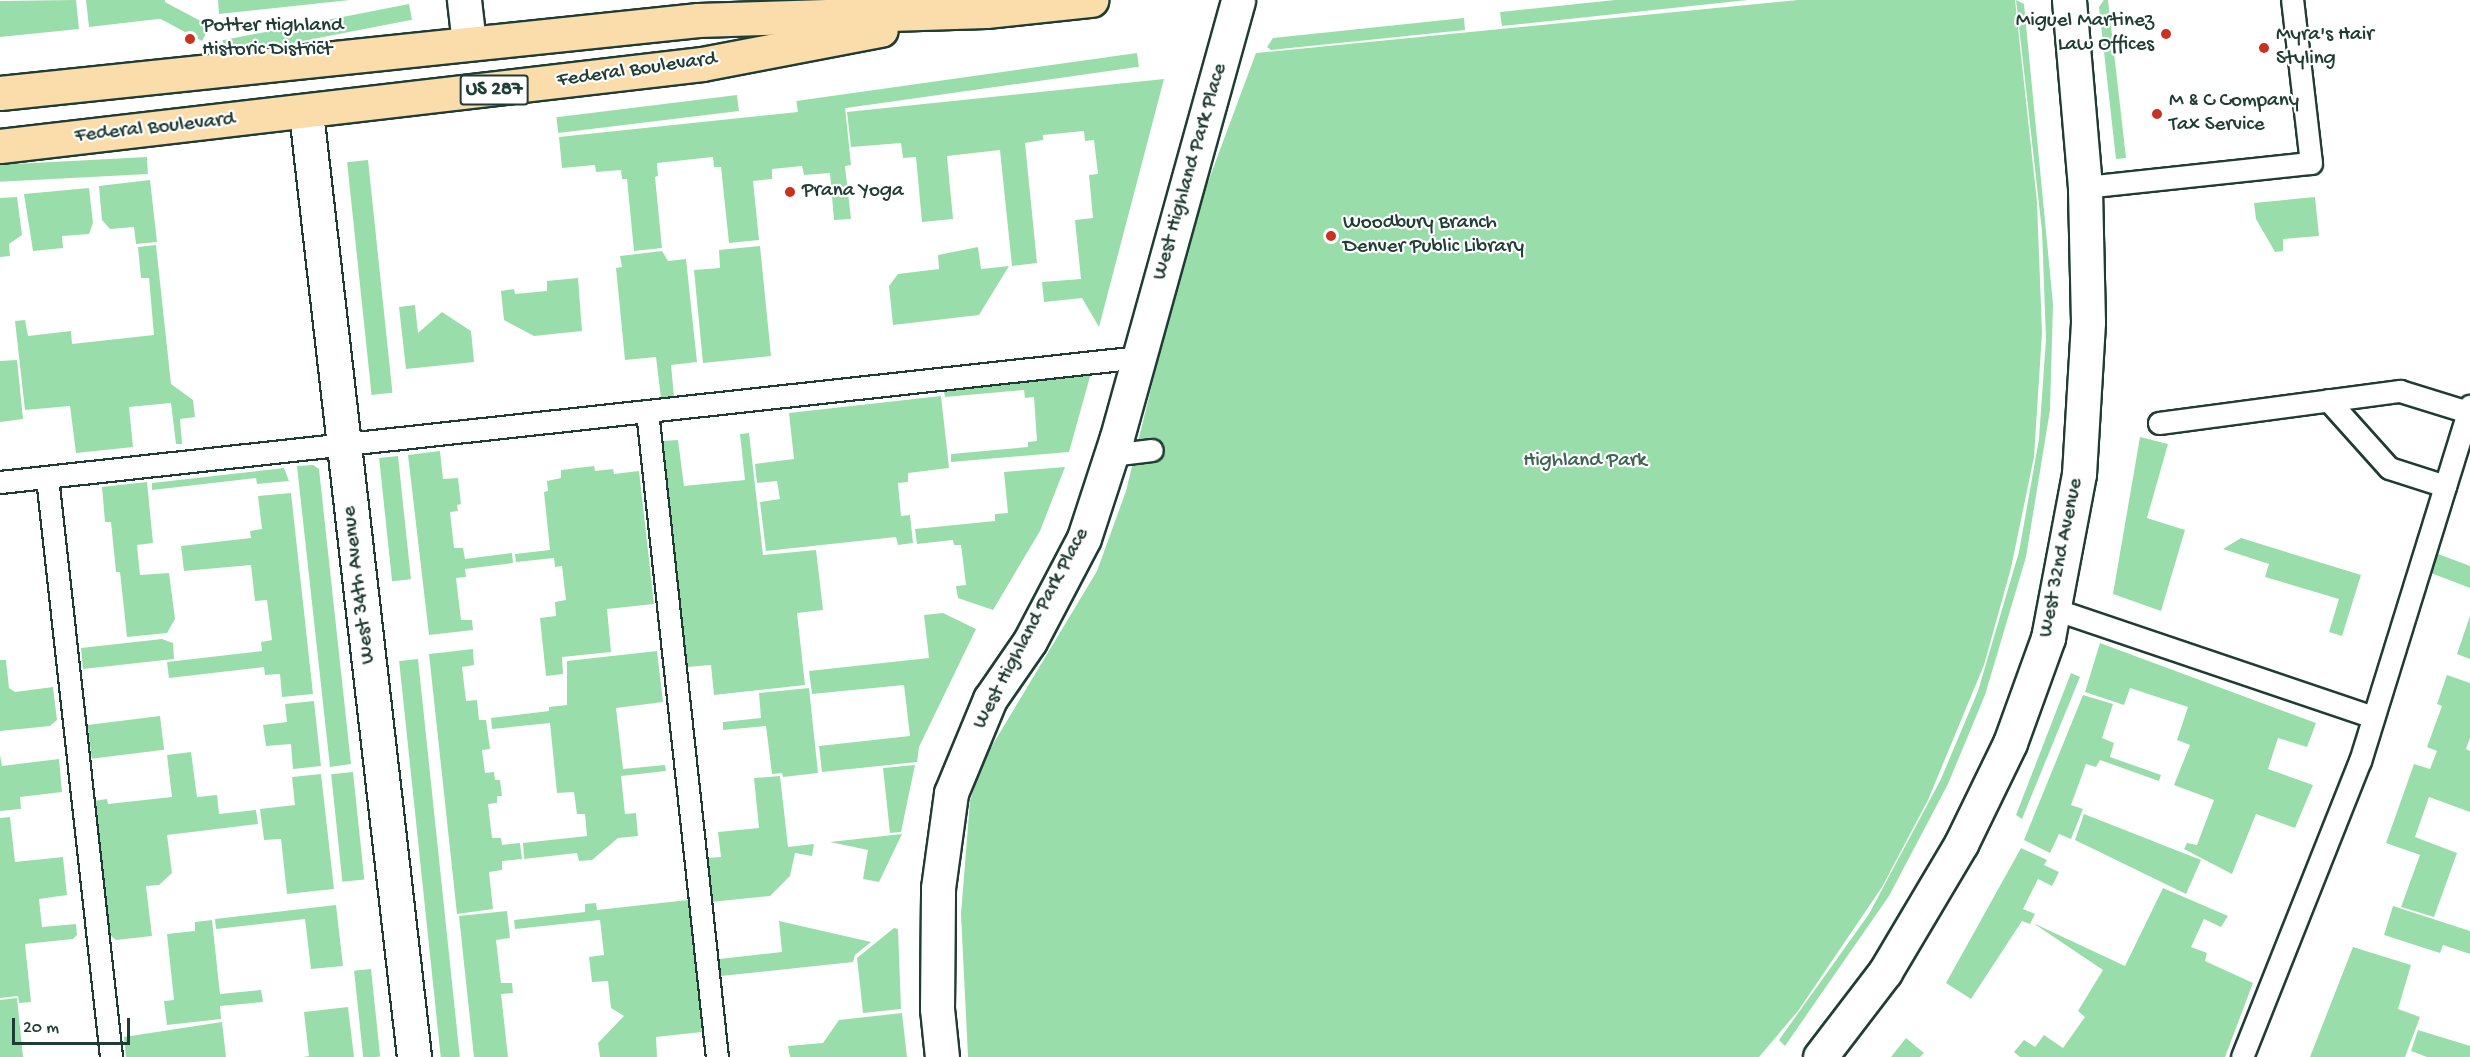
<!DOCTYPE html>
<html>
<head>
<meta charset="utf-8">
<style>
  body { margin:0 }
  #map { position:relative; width:2470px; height:1057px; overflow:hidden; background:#fff; font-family:"Gochi Hand",sans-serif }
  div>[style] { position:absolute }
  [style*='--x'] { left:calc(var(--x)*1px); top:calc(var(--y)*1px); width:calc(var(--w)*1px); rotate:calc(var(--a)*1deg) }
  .green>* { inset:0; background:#9da; transform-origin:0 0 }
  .roads { filter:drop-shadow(2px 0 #1f3d34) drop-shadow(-2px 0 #1f3d34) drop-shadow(0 2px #1f3d34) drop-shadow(0 -2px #1f3d34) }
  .lane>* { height:21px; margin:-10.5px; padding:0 10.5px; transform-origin:10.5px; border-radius:10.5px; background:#fff }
  .street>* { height:33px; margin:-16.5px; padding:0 16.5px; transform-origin:16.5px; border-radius:16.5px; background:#fff }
  .primary>* { height:33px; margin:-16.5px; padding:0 16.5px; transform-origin:16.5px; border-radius:16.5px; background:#faddab }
  .dots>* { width:16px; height:16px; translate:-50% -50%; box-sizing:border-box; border:3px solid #fff; border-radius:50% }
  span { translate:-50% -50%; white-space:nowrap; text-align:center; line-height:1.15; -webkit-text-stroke:4.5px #fff; paint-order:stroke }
  .shield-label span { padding:2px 4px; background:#fff; border:2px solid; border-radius:4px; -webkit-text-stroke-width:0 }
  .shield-label { font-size:20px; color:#1f3d34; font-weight:700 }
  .poi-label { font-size:21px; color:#1f3d34 }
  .right { translate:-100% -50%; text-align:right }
  .left { translate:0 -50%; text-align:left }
  .street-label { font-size:21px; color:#1f3d34 }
  .park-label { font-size:21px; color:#3e6552 }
  .scale { position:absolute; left:12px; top:1018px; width:118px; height:27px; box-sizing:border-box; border:3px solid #1f3d34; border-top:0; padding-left:8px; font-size:18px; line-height:21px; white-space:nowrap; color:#1f3d34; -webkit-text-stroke:4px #fff; paint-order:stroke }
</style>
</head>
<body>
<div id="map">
  <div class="green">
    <i style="clip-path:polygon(76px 0,79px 29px,0 37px,0 1px)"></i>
    <i style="clip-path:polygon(86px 0,165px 0,167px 18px,89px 27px)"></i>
    <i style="clip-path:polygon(218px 0,350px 0,219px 14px)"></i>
    <i style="clip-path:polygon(1615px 0,1748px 0,1502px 26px,1500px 12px)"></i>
    <i style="clip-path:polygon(1798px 0,2015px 0,2037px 202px,2042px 333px,2034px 457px,2011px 568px,1984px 665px,1928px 800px,1882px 887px,1798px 1011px,1759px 1057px,968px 1057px,961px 914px,970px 801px,984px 759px,1097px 571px,1126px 491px,1189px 233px,1256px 53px)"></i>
    <i style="clip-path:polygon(2016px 0,2024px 4px,2053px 304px,2050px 410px,2026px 557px,1985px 695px,1948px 784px,1889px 896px,1785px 1046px,1779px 1040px,1869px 914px,1941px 779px,1978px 691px,2019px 552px,2039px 439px,2046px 339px,2042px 231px)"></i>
    <i style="clip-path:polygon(2104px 0,2108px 0,2126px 158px,2116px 159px,2099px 7px)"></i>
    <i style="left:409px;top:4px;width:16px;height:190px;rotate:79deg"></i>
    <i style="clip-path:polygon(1464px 18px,1465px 30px,1271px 50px,1267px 47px,1273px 38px)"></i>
    <i style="left:210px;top:26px;width:17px;height:211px;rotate:118deg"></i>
    <i style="left:1137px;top:53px;width:14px;height:344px;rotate:82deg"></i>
    <i style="clip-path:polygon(1164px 79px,1099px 327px,1082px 298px,1044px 302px,1042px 282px,1081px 279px,1075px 220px,1093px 218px,1089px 175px,1098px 174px,1094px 140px,1085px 141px,1084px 131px,1043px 135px,1043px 140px,1025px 143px,1037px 263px,1012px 266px,1000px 150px,947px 156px,953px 219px,922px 222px,916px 157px,903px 158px,901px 143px,851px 147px,847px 112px)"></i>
    <i style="left:737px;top:95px;width:16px;height:182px;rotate:83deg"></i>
    <i style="clip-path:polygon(845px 107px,851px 165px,845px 166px,851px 219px,834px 220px,830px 173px,804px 175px,802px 166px,772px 169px,772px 179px,753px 181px,759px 240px,729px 243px,721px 167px,714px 167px,713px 157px,657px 163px,658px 176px,655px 177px,662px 248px,634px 251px,627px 179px,622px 179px,621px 170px,596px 172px,595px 165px,562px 168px,559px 137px)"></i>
    <i style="left:147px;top:157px;width:17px;height:148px;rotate:87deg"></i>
    <i style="left:368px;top:160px;width:234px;height:21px;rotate:84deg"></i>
    <i style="clip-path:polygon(150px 180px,157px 242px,136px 244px,134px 227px,110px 229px,102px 220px,99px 186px)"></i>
    <i style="clip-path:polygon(89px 188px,93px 223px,89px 234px,62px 236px,63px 248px,33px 251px,24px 194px)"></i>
    <i style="clip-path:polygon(17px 197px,22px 235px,9px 244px,10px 256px,0 257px,0 198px)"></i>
    <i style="clip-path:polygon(2315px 197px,2319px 236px,2283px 239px,2283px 251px,2275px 252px,2256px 219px,2254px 203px)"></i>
    <i style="clip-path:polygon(156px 245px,171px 384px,193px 400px,195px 417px,180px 419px,182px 444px,176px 444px,171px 403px,129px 407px,133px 447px,76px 453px,70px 406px,25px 410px,15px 321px,25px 320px,28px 336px,71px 331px,72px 344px,154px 335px,149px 278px,141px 278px,138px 247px)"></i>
    <i style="clip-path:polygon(760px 246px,771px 356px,703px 363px,694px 270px,720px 268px,719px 250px)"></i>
    <i style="clip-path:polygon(978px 247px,981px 269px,1009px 266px,979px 315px,893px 325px,889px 286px,898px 274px,939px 269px,938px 255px)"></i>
    <i style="clip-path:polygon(662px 251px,668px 261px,686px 259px,697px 362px,671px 365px,674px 397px,661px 398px,656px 357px,625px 360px,616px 268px,622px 267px,620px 256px)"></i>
    <i style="clip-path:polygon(578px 278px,582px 331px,534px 336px,504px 320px,501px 291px,514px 289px,515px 294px,547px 291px,547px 281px)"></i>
    <i style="clip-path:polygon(415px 305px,418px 333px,442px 312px,471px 331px,474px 362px,406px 369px,399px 307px)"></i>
    <i style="clip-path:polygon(17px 360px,23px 419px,0 422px,0 361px)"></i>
    <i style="clip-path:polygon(1091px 373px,1069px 452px,951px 462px,951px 454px,1028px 447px,1028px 442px,1037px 441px,1034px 397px,1025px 398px,1024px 390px,945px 397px,943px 386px)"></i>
    <i style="clip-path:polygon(941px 396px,949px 468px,908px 473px,908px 482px,898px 483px,901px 516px,910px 515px,913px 543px,898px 545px,896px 537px,766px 551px,760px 502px,780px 499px,777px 481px,757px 483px,755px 464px,794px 459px,789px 413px)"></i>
    <i style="clip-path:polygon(749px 433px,763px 555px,816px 550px,823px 610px,797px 613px,805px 685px,714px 695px,711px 665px,687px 667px,662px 441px,678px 440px,684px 486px,745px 480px,740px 434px)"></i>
    <i style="clip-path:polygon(2140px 437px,2168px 444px,2147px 518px,2185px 530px,2161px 611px,2113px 594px)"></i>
    <i style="clip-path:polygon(440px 451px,443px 479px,458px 478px,461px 504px,457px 505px,458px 511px,450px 512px,454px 548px,463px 548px,465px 559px,512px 553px,513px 563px,465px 569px,466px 577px,456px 578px,461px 620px,472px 620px,473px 630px,429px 635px,408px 455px)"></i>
    <i style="left:398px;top:456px;width:124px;height:19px;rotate:84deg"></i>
    <i style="clip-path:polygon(313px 465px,319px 469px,351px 764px,330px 767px,297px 466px)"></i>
    <i style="clip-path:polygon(594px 466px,595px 471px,613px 469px,614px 474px,639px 471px,654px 604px,607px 609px,611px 652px,562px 657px,563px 674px,546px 676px,540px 618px,556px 616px,555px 602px,566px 600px,562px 566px,555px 567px,554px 558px,516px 562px,515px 554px,550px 550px,544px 492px,548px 491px,547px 481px,561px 478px,561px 470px)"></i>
    <i style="clip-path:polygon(1065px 467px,1040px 531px,993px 610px,958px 598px,956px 586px,966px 585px,961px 545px,954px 545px,953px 540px,917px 544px,915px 529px,995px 521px,995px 514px,1008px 513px,1004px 472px)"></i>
    <i style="clip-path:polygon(284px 468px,289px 481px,257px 484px,256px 478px,152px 490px,152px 483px)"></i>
    <i style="clip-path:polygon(147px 482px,153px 543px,137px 545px,140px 575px,169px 573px,175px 619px,167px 633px,127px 637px,120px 572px,116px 572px,111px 522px,105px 522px,102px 487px)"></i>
    <i style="clip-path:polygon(291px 493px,313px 694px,282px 697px,280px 674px,265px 675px,264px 667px,169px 678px,167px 662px,262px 651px,261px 642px,272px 640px,267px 600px,255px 601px,251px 565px,184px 571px,181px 546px,251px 538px,250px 531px,262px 529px,258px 496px)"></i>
    <i style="clip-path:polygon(2241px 538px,2361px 575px,2342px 636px,2329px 632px,2339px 599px,2265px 577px,2269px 564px,2223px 549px)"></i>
    <i style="clip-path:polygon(2438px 554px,2470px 566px,2470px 588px,2431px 573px)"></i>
    <i style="clip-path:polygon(943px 613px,976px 629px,919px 747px,917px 762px,822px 772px,819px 746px,910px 736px,904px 685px,812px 694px,809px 671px,929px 658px,924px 615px)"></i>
    <i style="clip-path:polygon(2470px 616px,2470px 659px,2457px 654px)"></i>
    <i style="clip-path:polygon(162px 639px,173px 643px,174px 659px,83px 669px,81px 648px)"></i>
    <i style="clip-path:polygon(2100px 643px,2316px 723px,2307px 747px,2278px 738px,2268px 769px,2313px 785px,2295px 828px,2256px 814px,2232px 874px,2184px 849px,2187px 843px,2197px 845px,2214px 800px,2174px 785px,2190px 745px,2177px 740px,2188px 707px,2130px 688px,2124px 705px,2085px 692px)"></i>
    <i style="clip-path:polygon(473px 649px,474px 665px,462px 667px,466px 701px,477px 700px,479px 720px,486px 720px,490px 749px,482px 750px,485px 773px,494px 772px,495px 780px,500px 780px,502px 796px,497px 796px,497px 803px,488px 804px,492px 838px,501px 838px,502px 845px,520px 843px,522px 859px,502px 861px,502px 870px,489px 872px,493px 909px,457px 914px,429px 654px)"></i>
    <i style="clip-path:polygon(657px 651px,663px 702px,616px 708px,623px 769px,665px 765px,666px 771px,621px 776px,625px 814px,636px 813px,638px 836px,618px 838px,592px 860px,579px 861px,577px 853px,524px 859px,523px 843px,587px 836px,585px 814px,577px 814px,574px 792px,557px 793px,550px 723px,492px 729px,491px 718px,549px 711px,549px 707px,567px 705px,567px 661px)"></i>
    <i style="left:418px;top:659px;width:400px;height:19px;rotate:84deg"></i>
    <i style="clip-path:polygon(0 660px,6px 660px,9px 688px,15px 692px,53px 687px,57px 720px,50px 726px,0 731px)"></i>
    <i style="clip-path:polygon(2071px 673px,2080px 677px,2022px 819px,2016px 815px)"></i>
    <i style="clip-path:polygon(2447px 675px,2470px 683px,2470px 738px,2466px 749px,2470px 751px,2470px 812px,2429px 797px,2415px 837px,2457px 853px,2434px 917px,2401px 907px,2420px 855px,2386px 843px,2414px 764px,2430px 769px,2437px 751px,2427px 747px,2442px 706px,2437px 704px)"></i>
    <i style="clip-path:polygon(809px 688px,818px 773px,783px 777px,782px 773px,772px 774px,766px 726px,723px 730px,723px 722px,761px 718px,759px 693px)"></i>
    <i style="clip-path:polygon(2083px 695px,2113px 704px,2102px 738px,2114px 743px,2110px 757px,2161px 775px,2159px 781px,2100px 760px,2096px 767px,2086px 764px,2071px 805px,2083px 809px,2071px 839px,2059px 834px,2050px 853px,2024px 840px)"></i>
    <i style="clip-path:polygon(314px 701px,321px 766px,293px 769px,291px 744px,266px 746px,263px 725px,287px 722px,285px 704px)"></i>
    <i style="left:160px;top:716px;width:34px;height:73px;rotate:83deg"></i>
    <i style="clip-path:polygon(191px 752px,197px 797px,217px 795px,219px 814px,256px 810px,258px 824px,167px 835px,172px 873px,159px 885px,146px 886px,152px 936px,116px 940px,109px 934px,94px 801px,107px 799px,108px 804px,172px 797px,167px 755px)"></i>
    <i style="clip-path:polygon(0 755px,2px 766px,59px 759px,62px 792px,20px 797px,21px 809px,0 811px)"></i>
    <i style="clip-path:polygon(915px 765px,901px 832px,890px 833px,883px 768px)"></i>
    <i style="left:353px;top:772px;width:108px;height:22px;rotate:84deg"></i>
    <i style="clip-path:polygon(321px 774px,334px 889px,287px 894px,281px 839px,264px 840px,260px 809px,295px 805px,292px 777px)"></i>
    <i style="clip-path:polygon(780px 776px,788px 847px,814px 844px,812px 856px,795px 853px,790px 876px,770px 896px,711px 902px,706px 858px,721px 857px,718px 832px,759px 828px,754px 778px)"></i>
    <i style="clip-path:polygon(2084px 814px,2201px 860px,2186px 894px,2075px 840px)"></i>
    <i style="clip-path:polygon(10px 817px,15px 862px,63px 857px,67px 895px,39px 899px,42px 927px,76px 924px,77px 935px,73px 939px,25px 944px,31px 1002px,19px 1003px,18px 996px,0 998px,0 818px)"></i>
    <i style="clip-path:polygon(902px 834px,879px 882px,863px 879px,868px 850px,830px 842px)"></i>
    <i style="clip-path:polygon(2021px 848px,2047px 860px,2044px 865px,2059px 872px,2052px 886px,2038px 879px,2023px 909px,2035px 914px,2030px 924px,2022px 921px,1971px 999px,1946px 983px)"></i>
    <i style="clip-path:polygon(2163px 888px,2228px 916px,2221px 927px,2204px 919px,2191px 947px,2207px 953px,2205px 961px,2253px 983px,2225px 1057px,2020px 1057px,2014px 1052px,2024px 1040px,2035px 1047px,2044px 1035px,2063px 1048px,2085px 1017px,2078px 1011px,2103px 970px,2033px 923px,2125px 966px)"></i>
    <i style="clip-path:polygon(688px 900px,702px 1032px,656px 1037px,657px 1057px,600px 1057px,598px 1043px,624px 1016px,611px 1008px,608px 981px,592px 982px,589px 957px,604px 955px,600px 920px,515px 929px,514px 920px,585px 912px,585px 904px,596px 903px,597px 910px)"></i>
    <i style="clip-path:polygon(336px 905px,343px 966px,311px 969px,305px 919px,216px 929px,215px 919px)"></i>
    <i style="clip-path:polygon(2393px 906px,2470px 931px,2470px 954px,2443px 945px,2440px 953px,2384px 935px)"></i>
    <i style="clip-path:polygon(507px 911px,510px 938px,496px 940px,501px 983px,512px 983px,513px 993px,501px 994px,508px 1057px,474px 1057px,459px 916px)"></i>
    <i style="clip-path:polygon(212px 920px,220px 994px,261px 990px,263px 1002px,220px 1006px,221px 1019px,167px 1025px,164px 1001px,174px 1000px,167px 934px,195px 931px,195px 922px)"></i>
    <i style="clip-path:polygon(779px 921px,871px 942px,855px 955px,853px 962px,721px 976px,719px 959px,782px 952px)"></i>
    <i style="clip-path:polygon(894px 928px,898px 929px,901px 1009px,863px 1013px,857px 958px)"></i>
    <i style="clip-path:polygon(2353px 947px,2411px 965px,2398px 1009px,2420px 1017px,2405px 1057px,2310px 1057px)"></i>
    <i style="left:371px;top:969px;width:88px;height:17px;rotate:84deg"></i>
    <i style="clip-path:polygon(17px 998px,23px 1057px,0 1057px,0 1000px)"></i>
    <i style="clip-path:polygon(348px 1007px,354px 1057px,303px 1057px,309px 1056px,304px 1012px)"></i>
    <i style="clip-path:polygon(902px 1013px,907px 1057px,790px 1057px,788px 1046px,823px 1043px,839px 1020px)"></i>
    <i style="clip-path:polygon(222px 1022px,226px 1057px,126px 1057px,124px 1037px)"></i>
    <i style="clip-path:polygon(2418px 1030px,2470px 1046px,2470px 1057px,2427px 1057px,2411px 1051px)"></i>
    <i style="clip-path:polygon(1906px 1038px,1924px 1053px,1920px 1057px,1891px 1057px)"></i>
  </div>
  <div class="roads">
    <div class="lane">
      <i style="--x:2085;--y:187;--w:227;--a:-6.1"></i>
      <i style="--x:2311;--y:163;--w:164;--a:-96.6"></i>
      <i style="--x:2328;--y:400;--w:91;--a:48.1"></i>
      <i style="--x:2389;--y:468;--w:59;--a:17.8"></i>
      <i style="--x:647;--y:411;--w:650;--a:83.82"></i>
      <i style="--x:2159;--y:423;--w:243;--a:-7.6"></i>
      <i style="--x:2400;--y:391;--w:71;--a:17.2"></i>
      <i style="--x:1111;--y:455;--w:41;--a:-7"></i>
      <i style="--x:47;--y:477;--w:584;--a:83.7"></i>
      <i style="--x:0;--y:482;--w:1146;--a:-6.26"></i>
      <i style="--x:2054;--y:609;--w:337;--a:18.7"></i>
      <i style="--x:2242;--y:1057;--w:319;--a:-68.3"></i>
      <i style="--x:2360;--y:761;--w:372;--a:-72.8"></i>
    </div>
    <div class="street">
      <i style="--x:464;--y:0;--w:43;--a:83.4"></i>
      <i style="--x:306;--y:113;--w:950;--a:83.47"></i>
      <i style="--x:942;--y:1057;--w:48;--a:-95.9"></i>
      <i style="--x:937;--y:1009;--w:121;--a:-89.5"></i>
      <i style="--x:938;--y:888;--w:96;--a:-82.2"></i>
      <i style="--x:951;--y:793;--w:102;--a:-67.5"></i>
      <i style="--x:990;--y:699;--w:70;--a:-55.4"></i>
      <i style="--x:1030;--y:641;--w:116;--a:-62.3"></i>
      <i style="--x:1084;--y:538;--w:106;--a:-71.9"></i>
      <i style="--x:1117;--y:437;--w:453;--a:-74.5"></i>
      <i style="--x:1820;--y:1057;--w:107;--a:-52.6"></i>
      <i style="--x:1885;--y:972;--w:149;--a:-59.3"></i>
      <i style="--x:1961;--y:844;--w:112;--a:-64.1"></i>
      <i style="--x:2010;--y:743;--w:112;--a:-70.1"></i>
      <i style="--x:2048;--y:638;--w:167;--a:-79.3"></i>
      <i style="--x:2079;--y:474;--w:152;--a:-86.6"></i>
      <i style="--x:2088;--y:322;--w:135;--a:-91.3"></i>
      <i style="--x:2085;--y:187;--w:188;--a:-94.9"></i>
    </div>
    <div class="primary">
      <i style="--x:0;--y:93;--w:702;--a:-5.97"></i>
      <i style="--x:698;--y:20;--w:288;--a:-1.8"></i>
      <i style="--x:986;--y:11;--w:106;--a:-6"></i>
      <i style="--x:0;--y:146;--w:707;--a:-6.66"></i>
      <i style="--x:702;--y:64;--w:182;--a:-10.8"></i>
    </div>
  </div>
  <div class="dots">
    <i style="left:2166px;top:34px;background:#c8321e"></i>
    <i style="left:190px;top:39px;background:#c8321e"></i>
    <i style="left:2264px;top:48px;background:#c8321e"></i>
    <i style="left:2157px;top:114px;background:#c8321e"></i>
    <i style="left:790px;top:192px;background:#c8321e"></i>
    <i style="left:1331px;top:236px;background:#c8321e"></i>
  </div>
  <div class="shield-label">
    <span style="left:494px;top:90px">US 287</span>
  </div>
  <div class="poi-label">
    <span class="right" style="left:2154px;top:34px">Miguel Martinez<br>Law Offices</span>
    <span class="left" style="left:202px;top:39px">Potter Highland<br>Historic District</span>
    <span class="left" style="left:2276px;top:48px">Myra's Hair<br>Styling</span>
    <span class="left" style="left:2169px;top:114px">M &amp; C Company<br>Tax Service</span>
    <span class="left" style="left:802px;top:192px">Prana Yoga</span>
    <span class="left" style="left:1343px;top:236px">Woodbury Branch<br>Denver Public Library</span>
  </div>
  <div class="street-label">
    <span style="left:637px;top:71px;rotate:-8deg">Federal Boulevard</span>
    <span style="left:155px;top:129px;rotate:-6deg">Federal Boulevard</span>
    <span style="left:1191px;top:172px;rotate:-74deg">West Highland Park Place</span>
    <span style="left:2062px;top:558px;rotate:-79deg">West 32nd Avenue</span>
    <span style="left:360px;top:585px;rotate:-97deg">West 34th Avenue</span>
    <span style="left:1032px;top:629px;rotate:-62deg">West Highland Park Place</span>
  </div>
  <div class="park-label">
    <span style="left:1585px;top:462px">Highland Park</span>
  </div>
  <div class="scale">20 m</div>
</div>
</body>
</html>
